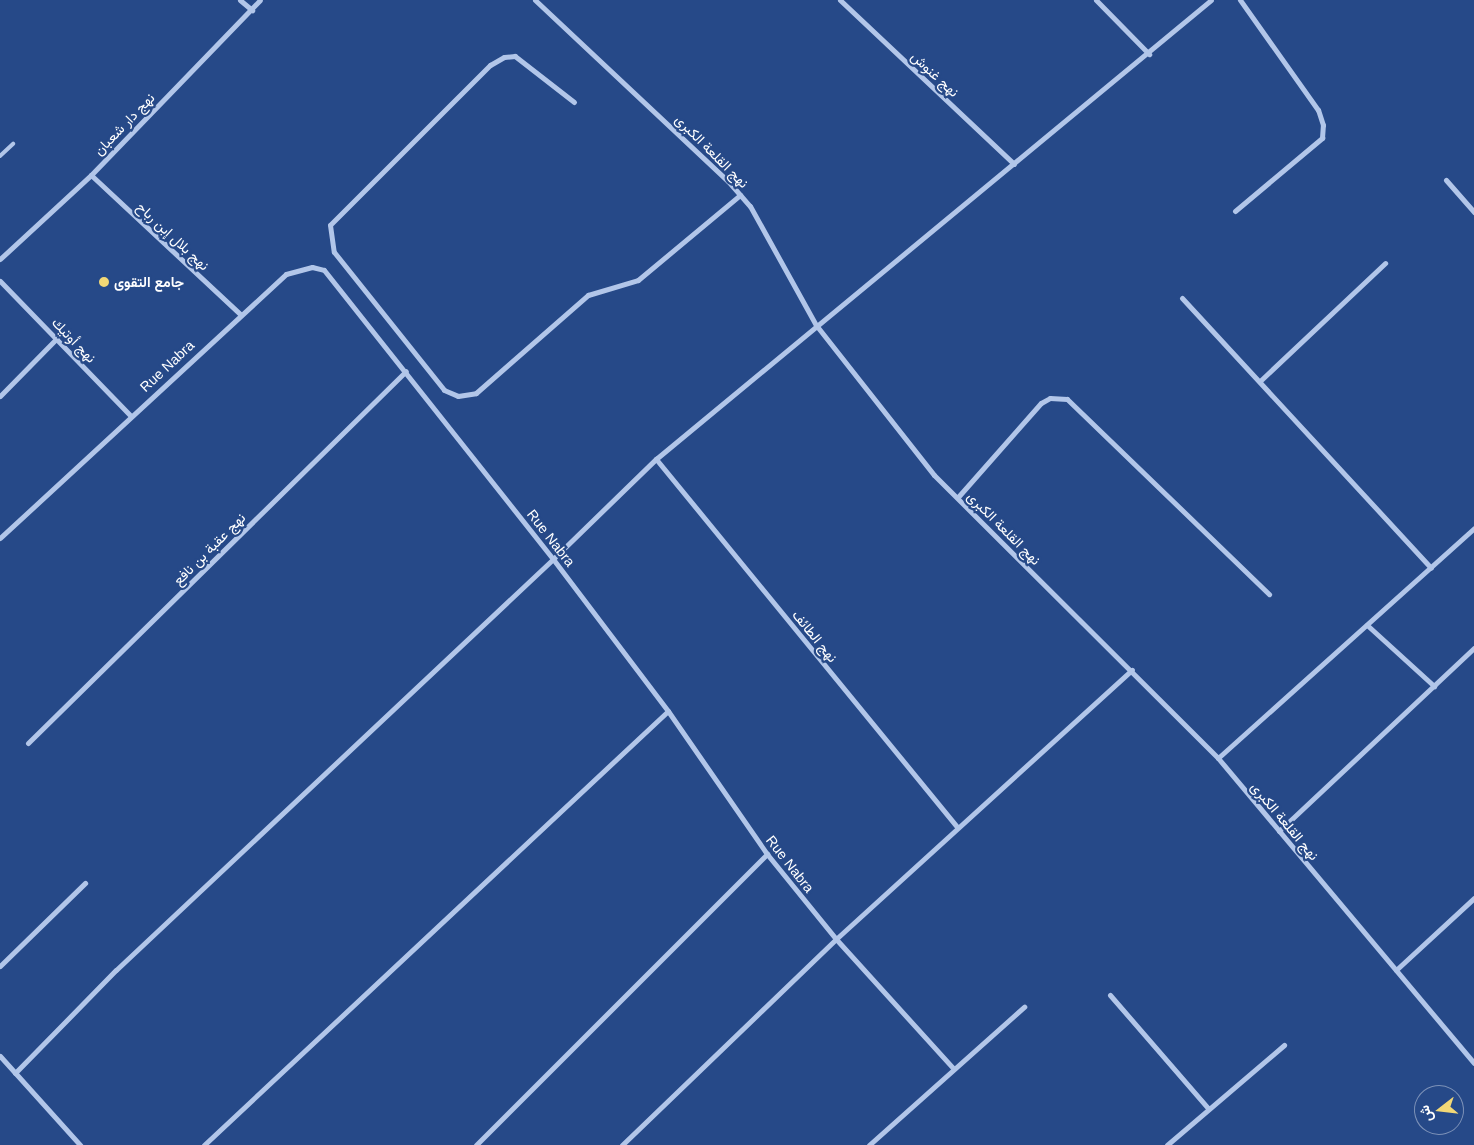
<!DOCTYPE html>
<html>
<head>
<meta charset="utf-8">
<style>
  body { margin:0 }
  #map { position:relative; width:1474px; height:1145px; overflow:hidden; background:#264988; font-family:Arial,Vazirmatn,sans-serif }
  div>[style] { position:absolute }
  [style*='--x'] { left:calc(var(--x)*1px); top:calc(var(--y)*1px); width:calc(var(--w)*1px); rotate:calc(var(--a)*1deg) }
  .lane>* { height:4px; margin:-2px; padding:0 2px; transform-origin:2px; border-radius:2px; background:#b2c6e9 }
  .street>* { height:5px; margin:-2.5px; padding:0 2.5px; transform-origin:2.5px; border-radius:2.5px; background:#b2c6e9 }
  .dots>* { width:14px; height:14px; translate:-50% -50%; box-sizing:border-box; border:2px solid #264988; border-radius:50% }
  span { translate:-50% -50%; white-space:nowrap; text-align:center; line-height:1.15; -webkit-text-stroke:4.5px #264988; paint-order:stroke }
  .street-label { font-size:14px; color:#fff }
  .poi-label { font-size:14px; color:#fff; font-weight:700 }
  .left { translate:0 -50%; text-align:left }
  .north { position:absolute; left:1414px; top:1085px; width:50px; height:50px; box-sizing:border-box; background:#264988; border:1px solid #7d92b8; border-radius:50%; rotate:254deg; font-size:14px; font-weight:700; line-height:20px; text-align:center; color:#fff }
  .north::after { content:''; display:block; margin:auto; width:18px; height:22px; background:#f2d876; clip-path:polygon(50% 0,100% 100%,50% 72%,0 100%) }
</style>
</head>
<body>
<div id="map">
  <div class="lane">
    <i style="--x:0;--y:156;--w:18;--a:-43"></i>
  </div>
  <div class="street">
    <i style="--x:240;--y:0;--w:16;--a:40"></i>
    <i style="--x:535;--y:0;--w:265;--a:43.2"></i>
    <i style="--x:728;--y:181;--w:33;--a:49"></i>
    <i style="--x:750;--y:206;--w:136;--a:61"></i>
    <i style="--x:816;--y:325;--w:191;--a:51.8"></i>
    <i style="--x:934;--y:475;--w:401;--a:44.9"></i>
    <i style="--x:1218;--y:758;--w:398;--a:50"></i>
    <i style="--x:840;--y:0;--w:239;--a:43.3"></i>
    <i style="--x:1096;--y:0;--w:76;--a:45.5"></i>
    <i style="--x:574;--y:102;--w:75;--a:-142.1"></i>
    <i style="--x:515;--y:56;--w:11;--a:175"></i>
    <i style="--x:504;--y:57;--w:16;--a:150"></i>
    <i style="--x:490;--y:65;--w:226;--a:135"></i>
    <i style="--x:330;--y:225;--w:27;--a:82"></i>
    <i style="--x:334;--y:252;--w:176;--a:51.4"></i>
    <i style="--x:444;--y:390;--w:15;--a:23"></i>
    <i style="--x:458;--y:396;--w:18;--a:-9"></i>
    <i style="--x:476;--y:393;--w:149;--a:-41.2"></i>
    <i style="--x:588;--y:295;--w:52;--a:-16.7"></i>
    <i style="--x:638;--y:280;--w:133;--a:-39.8"></i>
    <i style="--x:91;--y:175;--w:204;--a:43"></i>
    <i style="--x:1446;--y:180;--w:43;--a:48.8"></i>
    <i style="--x:1235;--y:211;--w:114;--a:-40"></i>
    <i style="--x:1322;--y:138;--w:13;--a:-86"></i>
    <i style="--x:1323;--y:125;--w:16;--a:-108"></i>
    <i style="--x:1318;--y:110;--w:135;--a:-125.3"></i>
    <i style="--x:0;--y:259;--w:124;--a:-42.7"></i>
    <i style="--x:91;--y:175;--w:243;--a:-46"></i>
    <i style="--x:0;--y:281;--w:187;--a:45.9"></i>
    <i style="--x:1182;--y:298;--w:367;--a:47.3"></i>
    <i style="--x:1260;--y:381;--w:172;--a:-43.3"></i>
    <i style="--x:0;--y:396;--w:81;--a:-45.5"></i>
    <i style="--x:656;--y:459;--w:475;--a:50.7"></i>
    <i style="--x:958;--y:497;--w:125;--a:-48.6"></i>
    <i style="--x:1041;--y:403;--w:10;--a:-29"></i>
    <i style="--x:1050;--y:398;--w:17;--a:3"></i>
    <i style="--x:1067;--y:399;--w:281;--a:44"></i>
    <i style="--x:0;--y:538;--w:389;--a:-42.7"></i>
    <i style="--x:286;--y:274;--w:27;--a:-15"></i>
    <i style="--x:312;--y:267;--w:12;--a:14"></i>
    <i style="--x:324;--y:270;--w:369;--a:51.6"></i>
    <i style="--x:553;--y:559;--w:191;--a:52.9"></i>
    <i style="--x:668;--y:711;--w:174;--a:55.3"></i>
    <i style="--x:767;--y:854;--w:109;--a:50.9"></i>
    <i style="--x:836;--y:939;--w:174;--a:47.8"></i>
    <i style="--x:1367;--y:625;--w:91;--a:42.3"></i>
    <i style="--x:28;--y:743;--w:530;--a:-44.54"></i>
    <i style="--x:1218;--y:758;--w:344;--a:-41.9"></i>
    <i style="--x:1279;--y:831;--w:267;--a:-43.2"></i>
    <i style="--x:0;--y:966;--w:119;--a:-44.3"></i>
    <i style="--x:1396;--y:970;--w:106;--a:-42.7"></i>
    <i style="--x:1110;--y:995;--w:150;--a:49.1"></i>
    <i style="--x:0;--y:1056;--w:120;--a:48"></i>
    <i style="--x:15;--y:1073;--w:144;--a:-45.6"></i>
    <i style="--x:116;--y:970;--w:600;--a:-43.24"></i>
    <i style="--x:553;--y:559;--w:144;--a:-44.2"></i>
    <i style="--x:656;--y:459;--w:720;--a:-39.59"></i>
    <i style="--x:204;--y:1145;--w:635;--a:-43.09"></i>
    <i style="--x:476;--y:1145;--w:412;--a:-45"></i>
    <i style="--x:622;--y:1145;--w:297;--a:-43.9"></i>
    <i style="--x:836;--y:939;--w:400;--a:-42.3"></i>
    <i style="--x:869;--y:1145;--w:208;--a:-41.7"></i>
    <i style="--x:1167;--y:1145;--w:154;--a:-40.5"></i>
  </div>
  <div class="dots">
    <i style="left:104px;top:282px;background:#f2d876"></i>
  </div>
  <div class="street-label">
    <span style="left:935px;top:74px;rotate:43deg">نهج غنوش</span>
    <span style="left:124px;top:124px;rotate:-46deg">نهج دار شعبان</span>
    <span style="left:712px;top:151px;rotate:45deg">نهج القلعة الكبرى</span>
    <span style="left:173px;top:236px;rotate:43deg">نهج بلال إبن رباح</span>
    <span style="left:74px;top:340px;rotate:46deg">نهج أوتيك</span>
    <span style="left:167px;top:366px;rotate:-43deg">Rue Nabra</span>
    <span style="left:1004px;top:528px;rotate:45deg">نهج القلعة الكبرى</span>
    <span style="left:551px;top:538px;rotate:52deg">Rue Nabra</span>
    <span style="left:209px;top:549px;rotate:-45deg">نهج عقبة بن نافع</span>
    <span style="left:815px;top:636px;rotate:51deg">نهج الطائف</span>
    <span style="left:1285px;top:821px;rotate:50deg">نهج القلعة الكبرى</span>
    <span style="left:790px;top:864px;rotate:52deg">Rue Nabra</span>
  </div>
  <div class="poi-label">
    <span class="left" style="left:114px;top:282px">جامع التقوى</span>
  </div>
  <div class="north">ش</div>
</div>
</body>
</html>
